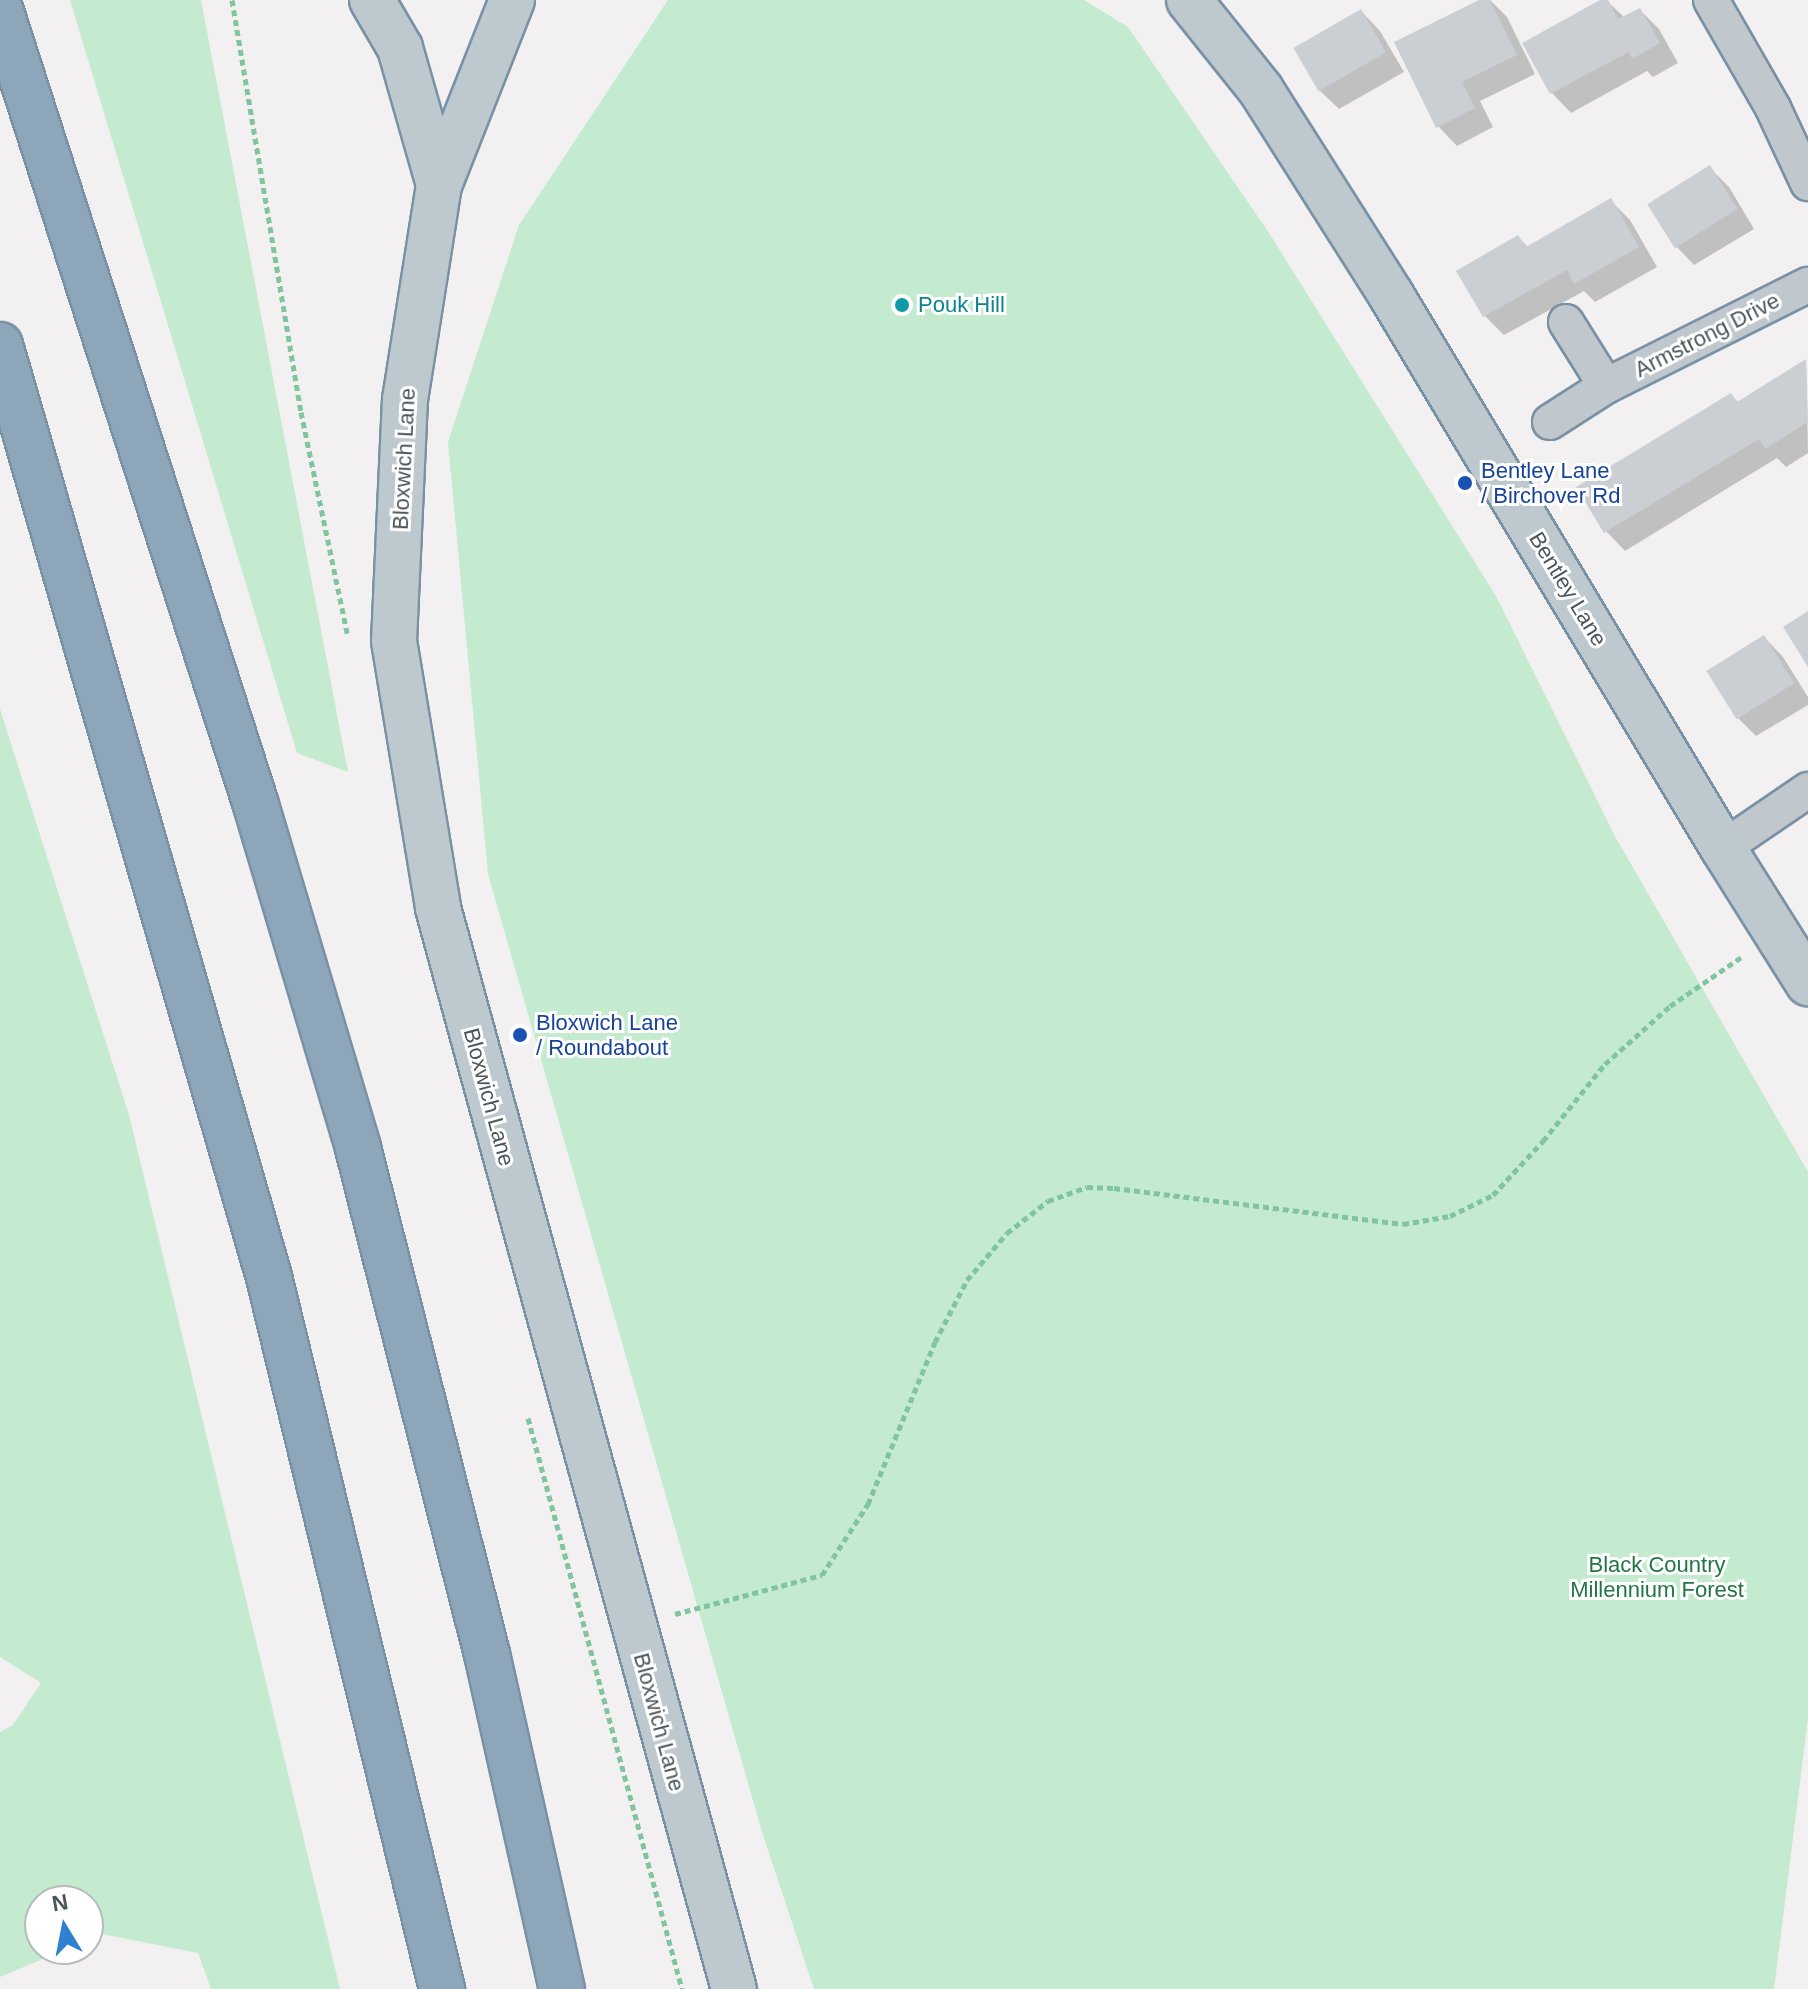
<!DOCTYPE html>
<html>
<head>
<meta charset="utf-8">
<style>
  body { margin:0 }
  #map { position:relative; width:1808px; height:1989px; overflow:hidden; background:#f2f0f0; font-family:Helvetica,sans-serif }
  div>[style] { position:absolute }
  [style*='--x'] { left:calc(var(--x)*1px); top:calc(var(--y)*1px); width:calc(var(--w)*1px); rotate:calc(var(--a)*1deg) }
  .green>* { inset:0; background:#c4ead0 }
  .shadow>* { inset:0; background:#0003 }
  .building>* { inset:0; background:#cbced2; transform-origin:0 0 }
  .path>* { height:5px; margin-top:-2.5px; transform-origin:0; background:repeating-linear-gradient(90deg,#80c59d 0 6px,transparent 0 10px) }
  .roads { filter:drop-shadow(2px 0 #7991a5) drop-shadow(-2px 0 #7991a5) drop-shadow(0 2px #7991a5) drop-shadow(0 -2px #7991a5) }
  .street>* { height:34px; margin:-17px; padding:0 17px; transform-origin:17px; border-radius:17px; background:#c0c8cd }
  .secondary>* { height:44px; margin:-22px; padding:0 22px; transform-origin:22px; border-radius:22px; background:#bec8cf }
  .highway>* { height:44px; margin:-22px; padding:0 22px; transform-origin:22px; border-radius:22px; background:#8ea6b9 }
  .dots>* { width:22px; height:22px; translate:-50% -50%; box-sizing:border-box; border:4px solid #fff; border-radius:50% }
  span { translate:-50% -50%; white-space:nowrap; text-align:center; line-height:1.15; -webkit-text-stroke:6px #fff; paint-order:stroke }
  .culture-label { font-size:22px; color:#0d838f }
  .left { translate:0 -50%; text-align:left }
  .street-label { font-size:22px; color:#4a555b }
  .transit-label { font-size:22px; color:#164399 }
  .park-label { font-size:22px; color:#227545 }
  .north { position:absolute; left:24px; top:1885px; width:80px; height:80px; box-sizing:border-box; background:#fff; border:2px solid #b7bbbd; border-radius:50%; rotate:350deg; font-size:22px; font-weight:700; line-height:32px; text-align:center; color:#4a555b }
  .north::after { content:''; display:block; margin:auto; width:28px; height:36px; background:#2e81ce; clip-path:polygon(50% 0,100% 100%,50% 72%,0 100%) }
</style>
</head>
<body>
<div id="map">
  <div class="green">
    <i style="clip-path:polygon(70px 0,201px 0,348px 772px,297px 753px)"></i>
    <i style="clip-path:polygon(668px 0,1084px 0,1128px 27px,1269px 233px,1496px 596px,1616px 838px,1808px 1172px,1808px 1719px,1774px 1989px,814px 1989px,762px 1832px,488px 874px,448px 442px,519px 225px)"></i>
    <i style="clip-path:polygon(0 709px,129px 1115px,340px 1989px,211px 1989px,198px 1953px,102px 1934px,88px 1940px,88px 1901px,40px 1901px,40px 1949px,66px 1949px,0 1977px,0 1732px,13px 1725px,41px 1683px,0 1657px)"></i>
  </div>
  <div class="shadow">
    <i style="clip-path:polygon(1483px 0,1490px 0,1507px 17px,1535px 74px,1480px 101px,1493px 127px,1457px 146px,1438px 126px)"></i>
    <i style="clip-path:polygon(1606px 0,1625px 18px,1640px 10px,1659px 29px,1678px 63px,1653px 77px,1647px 71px,1571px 113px,1552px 93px,1525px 44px)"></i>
    <i style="clip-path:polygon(1361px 11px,1380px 31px,1404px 72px,1339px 109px,1319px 90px)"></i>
    <i style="clip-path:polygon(1710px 168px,1729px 187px,1754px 229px,1694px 265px,1675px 245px)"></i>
    <i style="clip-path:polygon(1611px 201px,1630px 220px,1657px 267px,1595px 302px,1584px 291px,1504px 335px,1485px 316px,1518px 237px,1528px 247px)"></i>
    <i style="clip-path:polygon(1806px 362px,1808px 453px,1786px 467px,1777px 458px,1625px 551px,1606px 531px,1731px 395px,1739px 403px)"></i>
    <i style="clip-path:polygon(1764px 637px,1783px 657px,1808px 697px,1808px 705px,1756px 736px,1737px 717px)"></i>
  </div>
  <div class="building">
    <i style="clip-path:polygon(1479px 0,1490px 0,1517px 55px,1462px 82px,1475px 108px,1436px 128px,1394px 42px)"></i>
    <i style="clip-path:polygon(1600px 0,1608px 0,1618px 19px,1640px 8px,1660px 43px,1632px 59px,1629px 52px,1550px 94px,1522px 43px)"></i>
    <i style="left:1361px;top:9px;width:50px;height:78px;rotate:60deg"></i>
    <i style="left:1710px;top:165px;width:52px;height:74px;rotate:58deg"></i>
    <i style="clip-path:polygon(1611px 198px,1639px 247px,1574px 284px,1567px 270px,1483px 317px,1456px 271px,1518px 235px,1526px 247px)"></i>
    <i style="clip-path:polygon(1806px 359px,1808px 422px,1765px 449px,1759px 439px,1604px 533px,1576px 487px,1731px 393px,1737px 402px)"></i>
    <i style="clip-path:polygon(1808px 611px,1808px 667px,1783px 627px)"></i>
    <i style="left:1764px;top:635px;width:57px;height:68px;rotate:58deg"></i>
  </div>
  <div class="path">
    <i style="--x:232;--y:0;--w:418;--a:80.5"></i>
    <i style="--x:301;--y:412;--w:229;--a:78.2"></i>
    <i style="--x:528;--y:1418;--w:591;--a:74.91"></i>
    <i style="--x:675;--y:1614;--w:152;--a:-14.9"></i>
    <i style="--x:822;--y:1575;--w:85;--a:-57.1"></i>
    <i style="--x:868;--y:1504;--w:175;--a:-67.5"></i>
    <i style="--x:935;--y:1342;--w:70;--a:-62.7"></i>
    <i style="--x:967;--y:1280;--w:62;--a:-49.6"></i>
    <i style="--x:1007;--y:1233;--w:52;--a:-38"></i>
    <i style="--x:1048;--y:1201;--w:41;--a:-19.7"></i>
    <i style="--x:1087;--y:1187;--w:27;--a:2"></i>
    <i style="--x:1114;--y:1188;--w:291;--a:7.1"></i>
    <i style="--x:1403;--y:1224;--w:48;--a:-9.7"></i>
    <i style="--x:1450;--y:1216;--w:48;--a:-26"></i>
    <i style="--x:1493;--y:1195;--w:74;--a:-47.2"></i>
    <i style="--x:1543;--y:1141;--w:99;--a:-51.2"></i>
    <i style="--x:1605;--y:1064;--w:87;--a:-41.7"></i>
    <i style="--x:1670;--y:1006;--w:88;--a:-34.4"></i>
  </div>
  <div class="roads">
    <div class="street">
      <i style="--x:1711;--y:0;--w:125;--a:60.1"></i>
      <i style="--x:1773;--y:108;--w:83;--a:65"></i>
      <i style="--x:1566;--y:322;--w:75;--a:58"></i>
      <i style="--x:1550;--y:422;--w:67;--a:-32.7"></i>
      <i style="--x:1606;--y:386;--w:226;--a:-26.6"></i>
      <i style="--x:1723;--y:848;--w:103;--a:-34.3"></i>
    </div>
    <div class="secondary">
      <i style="--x:372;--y:0;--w:56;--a:59.7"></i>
      <i style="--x:400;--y:48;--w:142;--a:74.1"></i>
      <i style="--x:512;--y:0;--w:199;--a:111.5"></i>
      <i style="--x:439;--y:185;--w:217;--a:99"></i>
      <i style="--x:405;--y:399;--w:242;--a:92.6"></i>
      <i style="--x:394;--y:641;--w:271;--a:80.6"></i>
      <i style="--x:438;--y:908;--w:1121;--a:74.69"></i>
      <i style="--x:1189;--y:0;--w:115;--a:51.3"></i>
      <i style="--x:1261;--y:90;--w:243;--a:57.6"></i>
      <i style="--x:1391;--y:295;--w:645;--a:59.02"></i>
      <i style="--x:1723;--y:848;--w:160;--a:57.8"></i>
    </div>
    <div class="highway">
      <i style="--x:0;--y:9;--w:836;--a:72.17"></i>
      <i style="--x:256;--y:805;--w:358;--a:73.4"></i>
      <i style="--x:358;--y:1148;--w:522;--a:75.7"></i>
      <i style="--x:487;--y:1654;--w:343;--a:77.4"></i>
      <i style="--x:0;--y:345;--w:970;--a:73.9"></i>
      <i style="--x:269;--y:1277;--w:733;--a:76.34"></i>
    </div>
  </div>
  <div class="dots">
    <i style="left:902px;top:305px;background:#0f9aa8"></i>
    <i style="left:1465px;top:483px;background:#1a4fb4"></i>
    <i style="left:520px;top:1035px;background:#1a4fb4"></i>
  </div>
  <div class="culture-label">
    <span class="left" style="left:918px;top:305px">Pouk Hill</span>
  </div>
  <div class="street-label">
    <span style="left:1707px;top:335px;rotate:-27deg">Armstrong Drive</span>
    <span style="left:404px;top:459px;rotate:-87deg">Bloxwich Lane</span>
    <span style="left:1568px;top:589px;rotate:59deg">Bentley Lane</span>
    <span style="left:489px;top:1097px;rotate:75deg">Bloxwich Lane</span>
    <span style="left:659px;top:1722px;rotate:75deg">Bloxwich Lane</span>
  </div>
  <div class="transit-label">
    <span class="left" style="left:1481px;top:483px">Bentley Lane<br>/ Birchover Rd</span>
    <span class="left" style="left:536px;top:1035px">Bloxwich Lane<br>/ Roundabout</span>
  </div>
  <div class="park-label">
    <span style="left:1657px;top:1577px">Black Country<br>Millennium Forest</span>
  </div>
  <div class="north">N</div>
</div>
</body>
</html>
